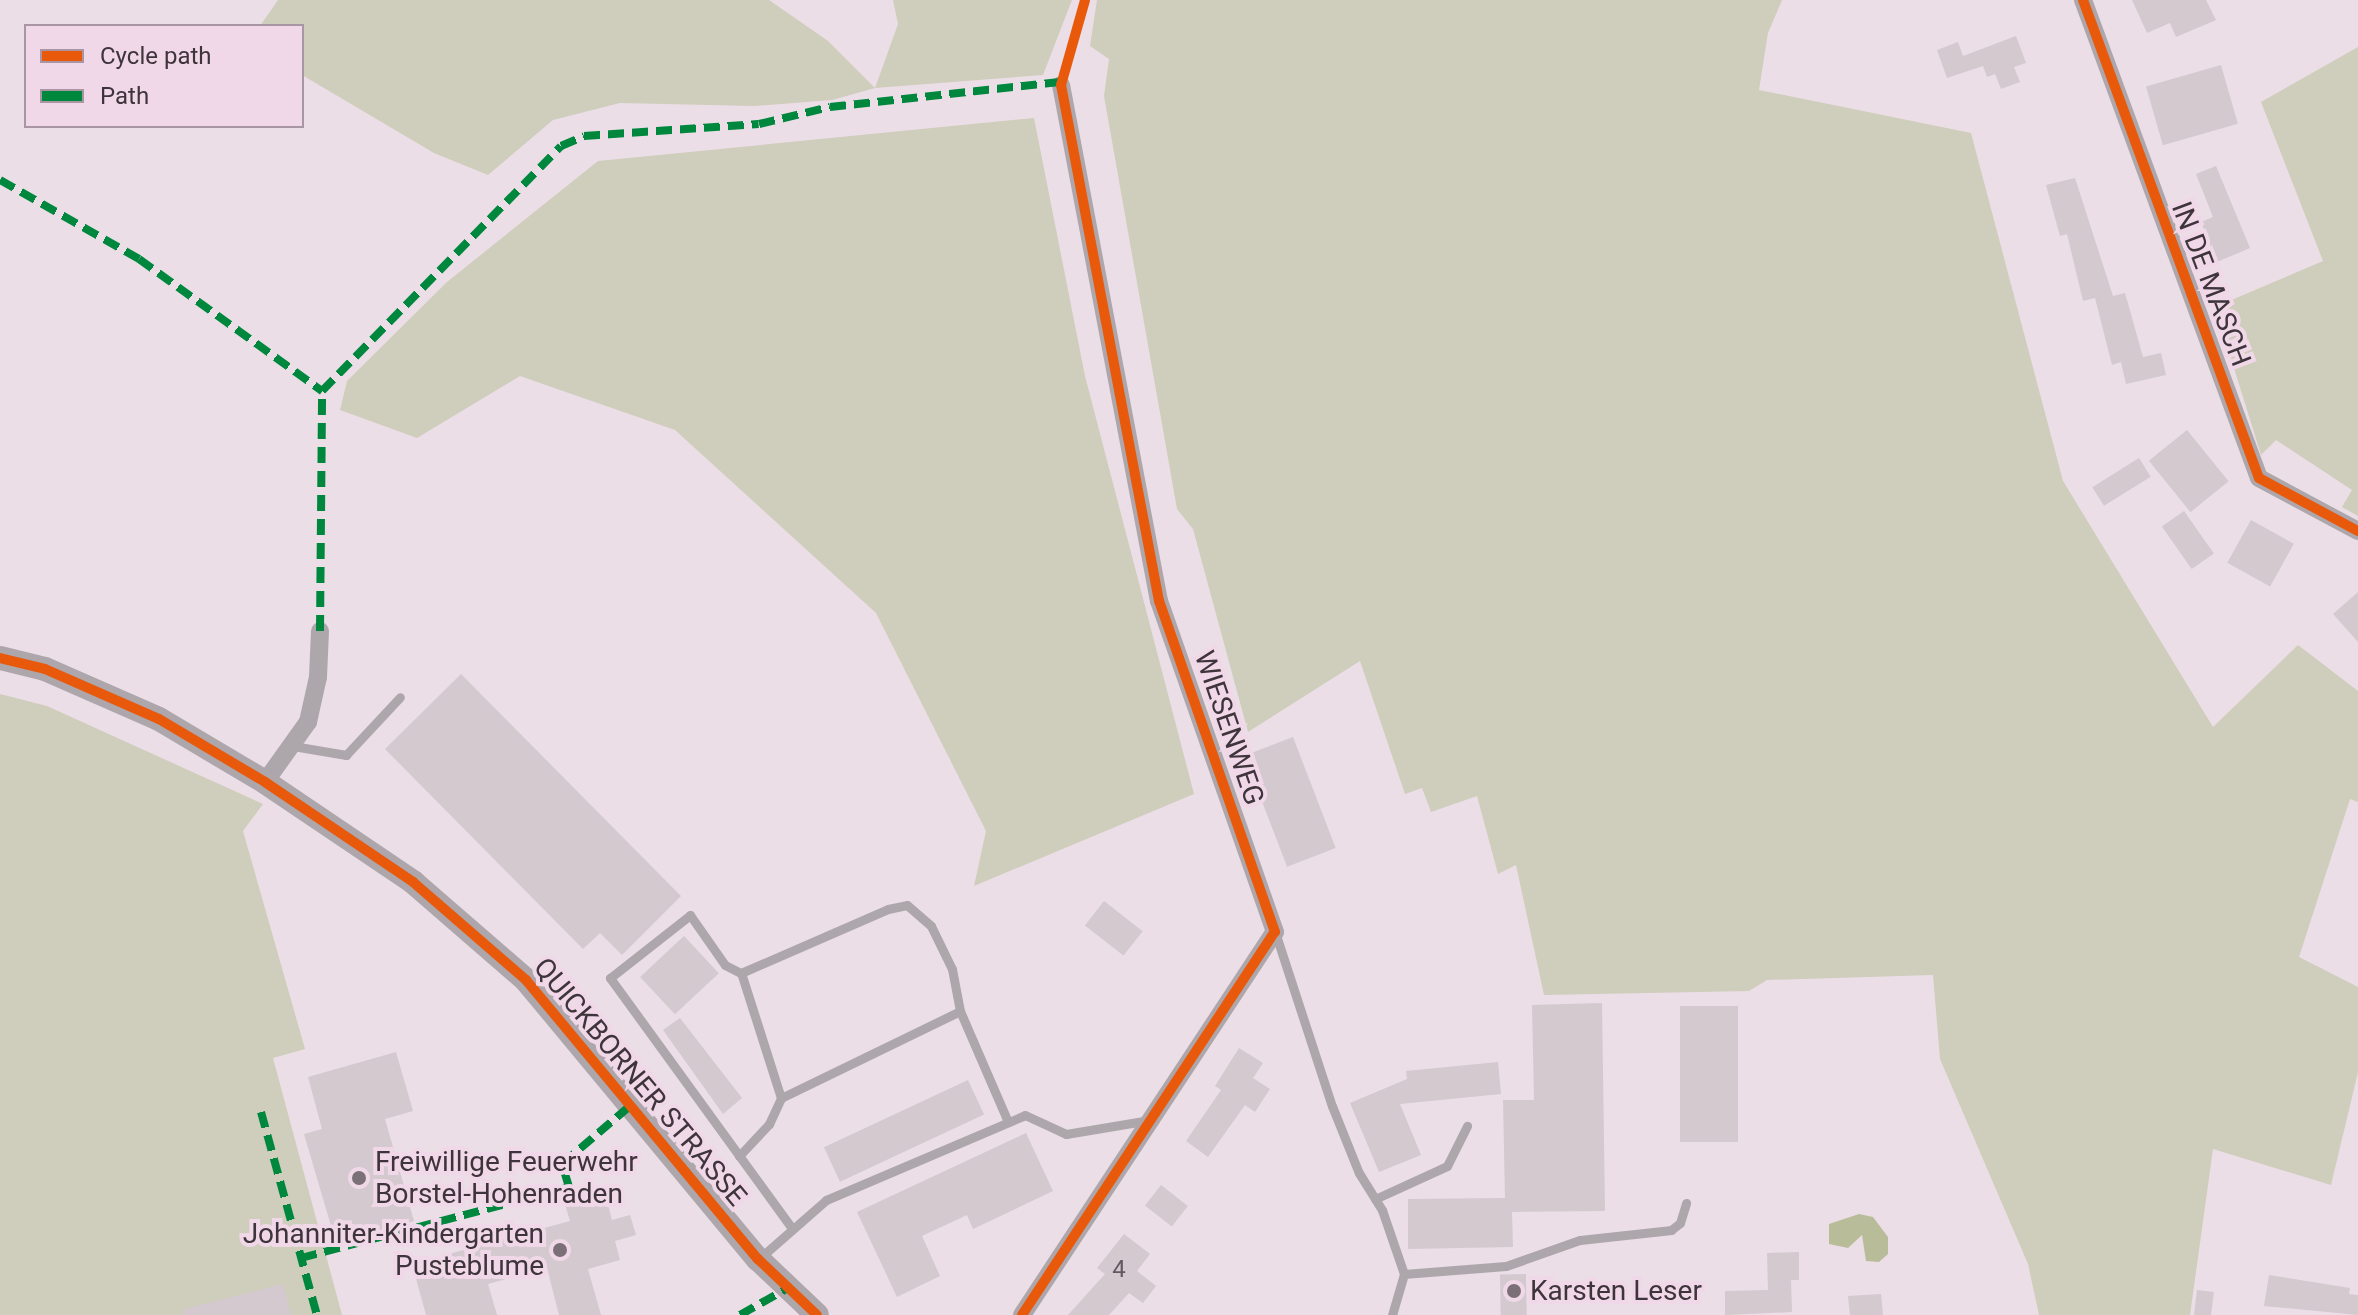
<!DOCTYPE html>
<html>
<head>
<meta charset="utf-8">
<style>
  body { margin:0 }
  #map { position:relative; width:2358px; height:1315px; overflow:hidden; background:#ebdee7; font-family:Roboto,sans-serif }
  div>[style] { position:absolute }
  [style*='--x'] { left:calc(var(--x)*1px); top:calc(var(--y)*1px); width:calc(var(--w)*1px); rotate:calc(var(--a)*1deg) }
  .green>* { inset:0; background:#cfcdbb }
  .water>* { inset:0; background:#b9bc98 }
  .building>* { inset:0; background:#d3c9cf; transform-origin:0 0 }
  .lane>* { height:9px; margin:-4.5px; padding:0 4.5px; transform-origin:4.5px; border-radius:4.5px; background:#ada7ab }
  .street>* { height:18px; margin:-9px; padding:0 9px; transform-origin:9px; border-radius:9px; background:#ada7ab }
  .secondary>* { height:24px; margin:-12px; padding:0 12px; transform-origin:12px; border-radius:12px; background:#ada6ab }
  .quiet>* { height:8px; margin-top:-4px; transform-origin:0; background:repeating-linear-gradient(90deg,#00873e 0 16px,transparent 0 24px) }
  .cycleway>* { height:10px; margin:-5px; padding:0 5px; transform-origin:5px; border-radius:5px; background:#e8590c }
  .dots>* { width:22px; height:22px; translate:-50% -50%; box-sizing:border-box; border:4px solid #f1d8e8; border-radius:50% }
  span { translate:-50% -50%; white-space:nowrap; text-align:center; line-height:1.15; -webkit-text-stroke:8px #f1d8e8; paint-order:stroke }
  .number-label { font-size:24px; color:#635960 }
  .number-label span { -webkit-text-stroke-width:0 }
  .street-label { font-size:28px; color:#3e343b }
  .poi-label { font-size:28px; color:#3e343b }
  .left { translate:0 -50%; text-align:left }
  .right { translate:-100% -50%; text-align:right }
  .legend { position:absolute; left:24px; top:24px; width:280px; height:104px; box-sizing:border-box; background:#f1d8e8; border:2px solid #a996a3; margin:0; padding:10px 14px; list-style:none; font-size:24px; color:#3e343b }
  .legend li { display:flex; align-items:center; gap:16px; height:40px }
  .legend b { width:40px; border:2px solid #a996a3 }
</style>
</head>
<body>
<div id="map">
  <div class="green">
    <i style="clip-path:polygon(278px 0,769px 0,828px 41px,875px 88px,898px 24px,893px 0,1072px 0,1043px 75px,875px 88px,832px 100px,754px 106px,620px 103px,553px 120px,488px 175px,434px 153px,302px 75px,302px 26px,260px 26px)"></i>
    <i style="clip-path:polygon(1097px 0,1782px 0,1768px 33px,1759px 90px,1971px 133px,2063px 481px,2213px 727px,2298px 645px,2358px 691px,2358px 802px,2350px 799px,2299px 957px,2358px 987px,2358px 1072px,2331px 1185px,2213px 1149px,2190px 1315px,2039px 1315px,2028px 1264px,1940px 1059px,1933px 975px,1767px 980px,1749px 991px,1544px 995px,1516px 865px,1498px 874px,1477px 796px,1431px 812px,1422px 788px,1405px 794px,1360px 661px,1248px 732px,1193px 529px,1177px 509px,1104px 96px,1109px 59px,1090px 46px)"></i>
    <i style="clip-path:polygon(2358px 47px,2358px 516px,2342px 507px,2352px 490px,2276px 440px,2261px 455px,2215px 307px,2323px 261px,2261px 102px)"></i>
    <i style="clip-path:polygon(1034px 118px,1085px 376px,1194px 794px,974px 886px,986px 831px,876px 613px,675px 430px,520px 376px,417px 438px,340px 410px,347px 381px,447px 282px,598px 161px)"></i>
    <i style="clip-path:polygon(0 694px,47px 706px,263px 804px,243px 831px,305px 1049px,273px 1058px,342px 1315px,0 1315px)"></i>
  </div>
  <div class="water">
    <i style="clip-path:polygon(1859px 1214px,1873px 1217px,1888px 1237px,1888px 1254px,1879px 1262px,1866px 1261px,1862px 1235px,1848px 1248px,1829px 1244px,1829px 1224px)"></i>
  </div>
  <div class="building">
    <i style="clip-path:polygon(2132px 0,2206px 0,2216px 20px,2176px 37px,2170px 23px,2147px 33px)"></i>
    <i style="clip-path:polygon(2016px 36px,2026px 63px,2014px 67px,2020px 82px,2001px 89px,1995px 74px,1987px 77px,1983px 66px,1947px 78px,1937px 50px,1958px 42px,1963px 56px)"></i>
    <i style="left:2221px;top:65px;width:61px;height:78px;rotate:74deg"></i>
    <i style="clip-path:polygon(2216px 166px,2250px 248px,2217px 262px,2201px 222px,2213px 217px,2196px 174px)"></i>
    <i style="clip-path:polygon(2075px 178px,2113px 296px,2125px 293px,2143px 357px,2161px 353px,2166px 375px,2126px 384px,2121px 362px,2112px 365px,2095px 298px,2083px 301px,2067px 234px,2060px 236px,2046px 185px)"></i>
    <i style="left:2187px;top:430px;width:66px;height:49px;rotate:51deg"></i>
    <i style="left:2139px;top:458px;width:22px;height:55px;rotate:58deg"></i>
    <i style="left:2184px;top:511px;width:52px;height:27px;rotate:55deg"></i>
    <i style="left:2251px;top:520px;width:49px;height:49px;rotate:29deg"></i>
    <i style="clip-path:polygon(2358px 592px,2358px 642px,2333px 614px)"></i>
    <i style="clip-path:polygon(461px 674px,681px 896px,622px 955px,600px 933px,583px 949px,385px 749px)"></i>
    <i style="left:1293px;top:737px;width:119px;height:52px;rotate:69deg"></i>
    <i style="left:1104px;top:901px;width:49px;height:31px;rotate:38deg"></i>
    <i style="left:684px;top:936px;width:51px;height:60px;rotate:47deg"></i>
    <i style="clip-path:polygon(1602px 1003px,1605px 1211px,1512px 1212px,1513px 1247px,1408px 1249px,1408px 1199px,1505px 1198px,1503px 1100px,1534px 1100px,1532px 1005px)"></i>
    <i style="left:1738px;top:1006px;width:136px;height:58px;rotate:90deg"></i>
    <i style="clip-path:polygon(680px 1018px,742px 1098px,723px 1114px,663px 1030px)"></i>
    <i style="clip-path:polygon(1239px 1048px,1263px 1063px,1253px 1078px,1270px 1089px,1255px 1112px,1245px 1105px,1208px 1157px,1186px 1141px,1221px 1090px,1215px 1086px)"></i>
    <i style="clip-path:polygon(396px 1052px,413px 1111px,385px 1119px,414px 1221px,336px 1243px,304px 1134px,322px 1129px,308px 1077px)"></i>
    <i style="clip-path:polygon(1498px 1062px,1501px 1094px,1400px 1104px,1421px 1155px,1379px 1172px,1350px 1103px,1407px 1079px,1406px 1071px)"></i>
    <i style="left:968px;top:1080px;width:38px;height:159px;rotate:65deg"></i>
    <i style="clip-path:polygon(1026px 1133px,1053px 1191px,973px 1229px,967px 1215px,922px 1236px,940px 1276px,897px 1297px,857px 1212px)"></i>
    <i style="left:1161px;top:1185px;width:34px;height:26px;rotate:38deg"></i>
    <i style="clip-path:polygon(604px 1190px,612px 1220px,630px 1215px,636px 1235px,615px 1241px,620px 1260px,588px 1269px,601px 1315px,559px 1315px,547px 1268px,488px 1284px,497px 1315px,426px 1315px,412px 1264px,570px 1221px,564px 1201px)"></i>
    <i style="clip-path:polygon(1124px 1234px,1150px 1254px,1137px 1271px,1156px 1286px,1143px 1303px,1129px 1293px,1109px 1315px,1068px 1315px,1105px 1274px,1097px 1268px)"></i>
    <i style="clip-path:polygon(1799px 1252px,1799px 1280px,1791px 1280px,1792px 1312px,1725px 1315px,1725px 1291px,1768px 1290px,1767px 1253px)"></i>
    <i style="left:1526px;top:1274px;width:41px;height:26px;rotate:89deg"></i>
    <i style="clip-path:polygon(2269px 1275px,2350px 1288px,2349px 1294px,2358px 1295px,2358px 1315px,2264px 1306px)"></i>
    <i style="clip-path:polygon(283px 1284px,291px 1315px,184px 1315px,184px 1309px)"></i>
    <i style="left:2197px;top:1290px;width:17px;height:25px;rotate:7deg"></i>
    <i style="clip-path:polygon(1881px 1294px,1883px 1315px,1850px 1315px,1848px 1296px)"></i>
  </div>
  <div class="lane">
    <i style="--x:293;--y:746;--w:54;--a:9.6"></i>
    <i style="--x:346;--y:755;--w:79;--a:-47"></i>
    <i style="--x:1275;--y:932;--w:183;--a:71.9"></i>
    <i style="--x:1332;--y:1106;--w:72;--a:68.1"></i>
    <i style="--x:1359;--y:1173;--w:44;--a:58.1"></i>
    <i style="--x:1382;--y:1210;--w:68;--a:71"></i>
    <i style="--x:1404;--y:1274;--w:102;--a:-4.5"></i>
    <i style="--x:1506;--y:1266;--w:78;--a:-19.4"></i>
    <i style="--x:1580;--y:1240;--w:92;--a:-6.3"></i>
    <i style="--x:1671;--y:1230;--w:11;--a:-38"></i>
    <i style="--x:1680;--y:1223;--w:21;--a:-73"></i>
    <i style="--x:781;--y:1098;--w:199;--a:-25.9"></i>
    <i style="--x:739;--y:1156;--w:44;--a:-46.8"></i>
    <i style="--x:769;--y:1124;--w:29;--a:-65"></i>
    <i style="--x:781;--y:1098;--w:131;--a:-107.7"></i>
    <i style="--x:1375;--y:1199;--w:79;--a:-24.6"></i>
    <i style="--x:1447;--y:1166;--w:45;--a:-63.4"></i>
    <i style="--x:791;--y:1227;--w:308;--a:-126"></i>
    <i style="--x:610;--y:978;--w:102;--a:-38.2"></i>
    <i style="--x:690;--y:915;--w:61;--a:55"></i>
    <i style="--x:725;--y:965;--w:18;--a:27"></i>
    <i style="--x:741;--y:973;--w:160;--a:-23.5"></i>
    <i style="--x:888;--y:909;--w:19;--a:-12"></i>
    <i style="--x:907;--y:905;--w:32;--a:41"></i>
    <i style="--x:931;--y:926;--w:48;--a:64"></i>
    <i style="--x:952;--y:969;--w:43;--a:79.2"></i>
    <i style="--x:960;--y:1011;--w:121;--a:66.6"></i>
    <i style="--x:761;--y:1257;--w:86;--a:-41.2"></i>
    <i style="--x:826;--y:1200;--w:216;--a:-23.1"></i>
    <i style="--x:1025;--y:1115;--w:45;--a:24.9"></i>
    <i style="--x:1066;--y:1134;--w:85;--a:-9.5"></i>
    <i style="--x:1392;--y:1315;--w:43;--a:-73.7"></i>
  </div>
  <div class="street">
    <i style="--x:2083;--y:0;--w:509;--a:69.79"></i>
    <i style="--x:2259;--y:478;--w:112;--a:28.2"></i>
    <i style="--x:265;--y:782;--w:74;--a:-54.4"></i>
    <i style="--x:308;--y:722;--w:46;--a:-77.5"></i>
    <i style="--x:318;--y:677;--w:46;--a:-87.5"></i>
    <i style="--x:1022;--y:1315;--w:459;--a:-56.6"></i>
    <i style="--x:1275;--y:932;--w:351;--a:-109.3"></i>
    <i style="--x:1159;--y:601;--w:525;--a:-100.75"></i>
  </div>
  <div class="secondary">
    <i style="--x:0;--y:658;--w:46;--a:13.7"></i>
    <i style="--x:45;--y:669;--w:124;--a:23.7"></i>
    <i style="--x:159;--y:719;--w:123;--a:30.7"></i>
    <i style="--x:265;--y:782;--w:179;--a:34"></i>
    <i style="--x:413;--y:882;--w:150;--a:40.9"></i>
    <i style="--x:526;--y:980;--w:363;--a:50.3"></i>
    <i style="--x:758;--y:1259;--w:81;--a:43.5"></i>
  </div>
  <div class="quiet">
    <i style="--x:0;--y:180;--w:160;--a:29.6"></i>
    <i style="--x:139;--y:259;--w:226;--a:35.8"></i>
    <i style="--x:320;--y:631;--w:240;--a:-89.5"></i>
    <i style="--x:322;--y:391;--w:342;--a:-45.7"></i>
    <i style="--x:561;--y:146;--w:25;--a:-23"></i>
    <i style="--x:584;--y:136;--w:175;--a:-3.9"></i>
    <i style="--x:759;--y:124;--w:73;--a:-13.5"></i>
    <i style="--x:830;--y:107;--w:233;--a:-6.2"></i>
    <i style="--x:261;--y:1112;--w:211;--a:74.6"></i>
    <i style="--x:301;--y:1258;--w:277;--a:-14.8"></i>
    <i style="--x:569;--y:1187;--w:24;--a:-107"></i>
    <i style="--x:562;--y:1164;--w:91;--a:-40.5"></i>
    <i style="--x:740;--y:1315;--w:53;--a:-29.5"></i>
  </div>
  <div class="cycleway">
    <i style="--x:2083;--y:0;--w:509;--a:69.79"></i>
    <i style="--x:2259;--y:478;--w:112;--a:28.2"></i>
    <i style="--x:0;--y:658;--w:46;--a:13.7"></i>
    <i style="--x:45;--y:669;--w:124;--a:23.7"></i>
    <i style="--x:159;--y:719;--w:123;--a:30.7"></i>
    <i style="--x:265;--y:782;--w:179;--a:34"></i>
    <i style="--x:413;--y:882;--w:150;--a:40.9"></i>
    <i style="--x:526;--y:980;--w:363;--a:50.3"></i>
    <i style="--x:758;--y:1259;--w:81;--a:43.5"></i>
    <i style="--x:1022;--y:1315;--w:459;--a:-56.6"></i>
    <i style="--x:1275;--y:932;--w:351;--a:-109.3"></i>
    <i style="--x:1159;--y:601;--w:525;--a:-100.75"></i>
    <i style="--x:1061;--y:85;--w:88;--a:-74.2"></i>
  </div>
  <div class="dots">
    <i style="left:359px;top:1178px;background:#7b7077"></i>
    <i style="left:560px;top:1250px;background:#7b7077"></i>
    <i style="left:1514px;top:1291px;background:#7b7077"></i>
  </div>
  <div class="number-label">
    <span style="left:1119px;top:1270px">4</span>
  </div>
  <div class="street-label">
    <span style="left:2211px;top:284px;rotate:69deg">IN DE MASCH</span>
    <span style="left:1229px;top:728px;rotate:71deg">WIESENWEG</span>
    <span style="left:640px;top:1082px;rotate:50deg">QUICKBORNER STRASSE</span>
  </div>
  <div class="poi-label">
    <span class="left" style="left:375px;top:1178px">Freiwillige Feuerwehr<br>Borstel-Hohenraden</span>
    <span class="right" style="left:544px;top:1250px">Johanniter-Kindergarten<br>Pusteblume</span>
    <span class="left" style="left:1530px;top:1291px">Karsten Leser</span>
  </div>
  <ul class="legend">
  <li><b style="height:10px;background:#e8590c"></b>Cycle path</li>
  <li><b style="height:10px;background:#00873e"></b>Path</li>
  </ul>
</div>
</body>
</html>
